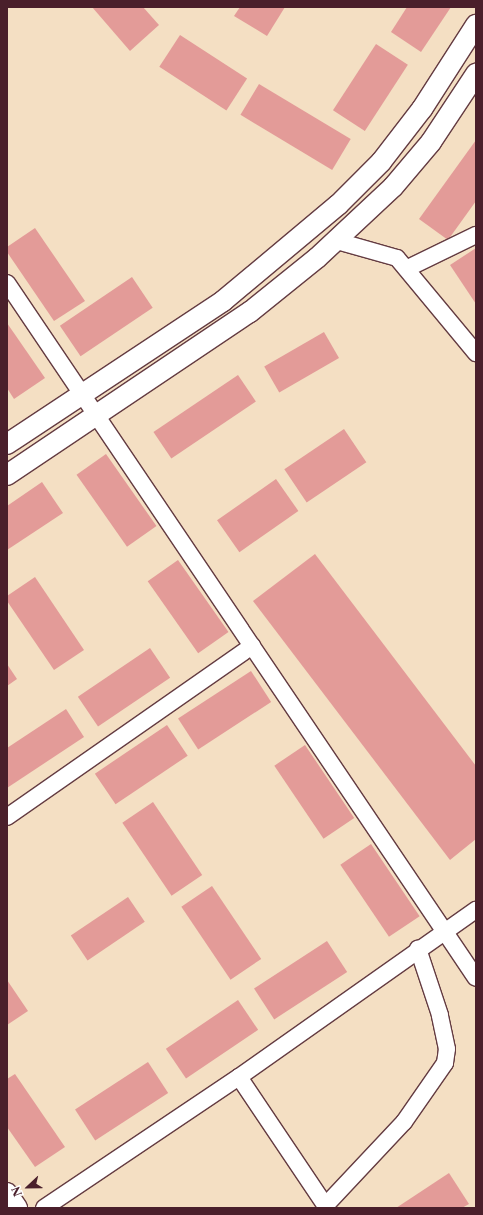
<!DOCTYPE html>
<html>
<head>
<meta charset="utf-8">
<style>
  body { margin:0 }
  #map { position:relative; width:483px; height:1215px; overflow:hidden; background:#f4dfc3; font-family:"Libre Caslon Text",serif }
  div>[style] { position:absolute }
  [style*='--x'] { left:calc(var(--x)*1px); top:calc(var(--y)*1px); width:calc(var(--w)*1px); rotate:calc(var(--a)*1deg) }
  .building>* { inset:0; background:#e39b98; transform-origin:0 0 }
  .roads { filter:drop-shadow(1px 0 #643c42) drop-shadow(-1px 0 #643c42) drop-shadow(0 1px #643c42) drop-shadow(0 -1px #643c42) }
  .minor>* { height:16px; margin:-8px; padding:0 8px; transform-origin:8px; border-radius:8px; background:#fff }
  .tertiary>* { height:20px; margin:-10px; padding:0 10px; transform-origin:10px; border-radius:10px; background:#fff }
  span { translate:-50% -50%; white-space:nowrap; text-align:center; line-height:1.15; -webkit-text-stroke:3px #fff; paint-order:stroke }
  .frame { position:absolute; inset:0; border:8px solid #4a1f2b; pointer-events:none }
  .north { position:absolute; left:8px; top:1167px; width:40px; height:40px; -webkit-text-stroke:3px #fff; paint-order:stroke; rotate:248deg; font-size:11px; font-weight:700; line-height:16px; text-align:center; color:#4a1f2b }
  .north::after { content:''; display:block; margin:auto; width:14px; height:18px; background:#4a1f2b; clip-path:polygon(50% 0,100% 100%,50% 72%,0 100%) }
</style>
</head>
<body>
<div id="map">
  <div class="building">
    <i style="clip-path:polygon(92px 7px,143px 7px,159px 25px,130px 51px)"></i>
    <i style="clip-path:polygon(240px 7px,285px 7px,267px 36px,234px 16px)"></i>
    <i style="clip-path:polygon(407px 7px,451px 7px,421px 52px,391px 32px)"></i>
    <i style="left:180px;top:35px;width:80px;height:38px;rotate:33deg"></i>
    <i style="left:376px;top:44px;width:38px;height:79px;rotate:33deg"></i>
    <i style="left:259px;top:84px;width:107px;height:36px;rotate:31deg"></i>
    <i style="clip-path:polygon(476px 140px,476px 201px,448px 240px,419px 219px)"></i>
    <i style="clip-path:polygon(35px 228px,85px 301px,54px 321px,7px 252px,7px 247px)"></i>
    <i style="clip-path:polygon(476px 248px,476px 304px,450px 265px)"></i>
    <i style="left:132px;top:277px;width:37px;height:87px;rotate:56deg"></i>
    <i style="clip-path:polygon(7px 323px,45px 378px,14px 399px,7px 388px)"></i>
    <i style="left:324px;top:332px;width:30px;height:69px;rotate:60deg"></i>
    <i style="left:238px;top:375px;width:32px;height:102px;rotate:56deg"></i>
    <i style="left:344px;top:429px;width:40px;height:72px;rotate:56deg"></i>
    <i style="left:106px;top:454px;width:88px;height:36px;rotate:55deg"></i>
    <i style="left:276px;top:479px;width:39px;height:72px;rotate:55deg"></i>
    <i style="clip-path:polygon(42px 482px,63px 513px,7px 550px,7px 506px)"></i>
    <i style="clip-path:polygon(315px 554px,476px 766px,476px 839px,450px 860px,253px 601px)"></i>
    <i style="left:178px;top:560px;width:88px;height:37px;rotate:55deg"></i>
    <i style="clip-path:polygon(35px 577px,84px 650px,54px 670px,7px 601px,7px 596px)"></i>
    <i style="left:150px;top:648px;width:36px;height:87px;rotate:56deg"></i>
    <i style="clip-path:polygon(7px 664px,17px 679px,7px 686px)"></i>
    <i style="left:251px;top:671px;width:37px;height:87px;rotate:57deg"></i>
    <i style="clip-path:polygon(66px 709px,84px 737px,7px 788px,7px 748px)"></i>
    <i style="left:167px;top:725px;width:37px;height:87px;rotate:56deg"></i>
    <i style="left:305px;top:745px;width:88px;height:37px;rotate:56deg"></i>
    <i style="left:153px;top:802px;width:88px;height:37px;rotate:56deg"></i>
    <i style="left:371px;top:844px;width:87px;height:37px;rotate:56deg"></i>
    <i style="left:212px;top:886px;width:88px;height:37px;rotate:56deg"></i>
    <i style="left:128px;top:897px;width:30px;height:69px;rotate:56deg"></i>
    <i style="left:327px;top:941px;width:37px;height:87px;rotate:57deg"></i>
    <i style="clip-path:polygon(7px 980px,28px 1011px,7px 1025px)"></i>
    <i style="left:238px;top:1000px;width:36px;height:87px;rotate:56deg"></i>
    <i style="left:148px;top:1062px;width:37px;height:87px;rotate:57deg"></i>
    <i style="clip-path:polygon(15px 1074px,65px 1147px,35px 1167px,7px 1127px,7px 1079px)"></i>
    <i style="clip-path:polygon(449px 1173px,469px 1204px,462px 1208px,396px 1208px)"></i>
  </div>
  <div class="roads">
    <div class="minor">
      <i style="--x:337;--y:241;--w:62;--a:15.8"></i>
      <i style="--x:397;--y:258;--w:124;--a:50.3"></i>
      <i style="--x:408;--y:268;--w:76;--a:-25.9"></i>
      <i style="--x:7;--y:283;--w:838;--a:55.99"></i>
      <i style="--x:7;--y:817;--w:299;--a:-34.9"></i>
      <i style="--x:239;--y:1077;--w:158;--a:56.1"></i>
      <i style="--x:326;--y:1205;--w:114;--a:-46.8"></i>
      <i style="--x:404;--y:1122;--w:72;--a:-55.2"></i>
      <i style="--x:445;--y:1063;--w:14;--a:-82"></i>
      <i style="--x:447;--y:1049;--w:35;--a:-102"></i>
      <i style="--x:440;--y:1015;--w:70;--a:-108.4"></i>
      <i style="--x:44;--y:1208;--w:235;--a:-33.9"></i>
      <i style="--x:239;--y:1077;--w:290;--a:-35.2"></i>
    </div>
    <div class="tertiary">
      <i style="--x:7;--y:444;--w:259;--a:-33.5"></i>
      <i style="--x:223;--y:301;--w:150;--a:-39.9"></i>
      <i style="--x:338;--y:205;--w:61;--a:-45"></i>
      <i style="--x:381;--y:162;--w:67;--a:-52.3"></i>
      <i style="--x:422;--y:109;--w:100;--a:-57.3"></i>
      <i style="--x:7;--y:475;--w:293;--a:-33.9"></i>
      <i style="--x:250;--y:312;--w:86;--a:-38.9"></i>
      <i style="--x:317;--y:258;--w:104;--a:-43.1"></i>
      <i style="--x:393;--y:187;--w:59;--a:-49.8"></i>
      <i style="--x:431;--y:142;--w:82;--a:-56.5"></i>
      <i style="--x:7;--y:1193;--w:18;--a:56"></i>
    </div>
  </div>
  <div class="frame"></div>
  <div class="north">N</div>
</div>
</body>
</html>
